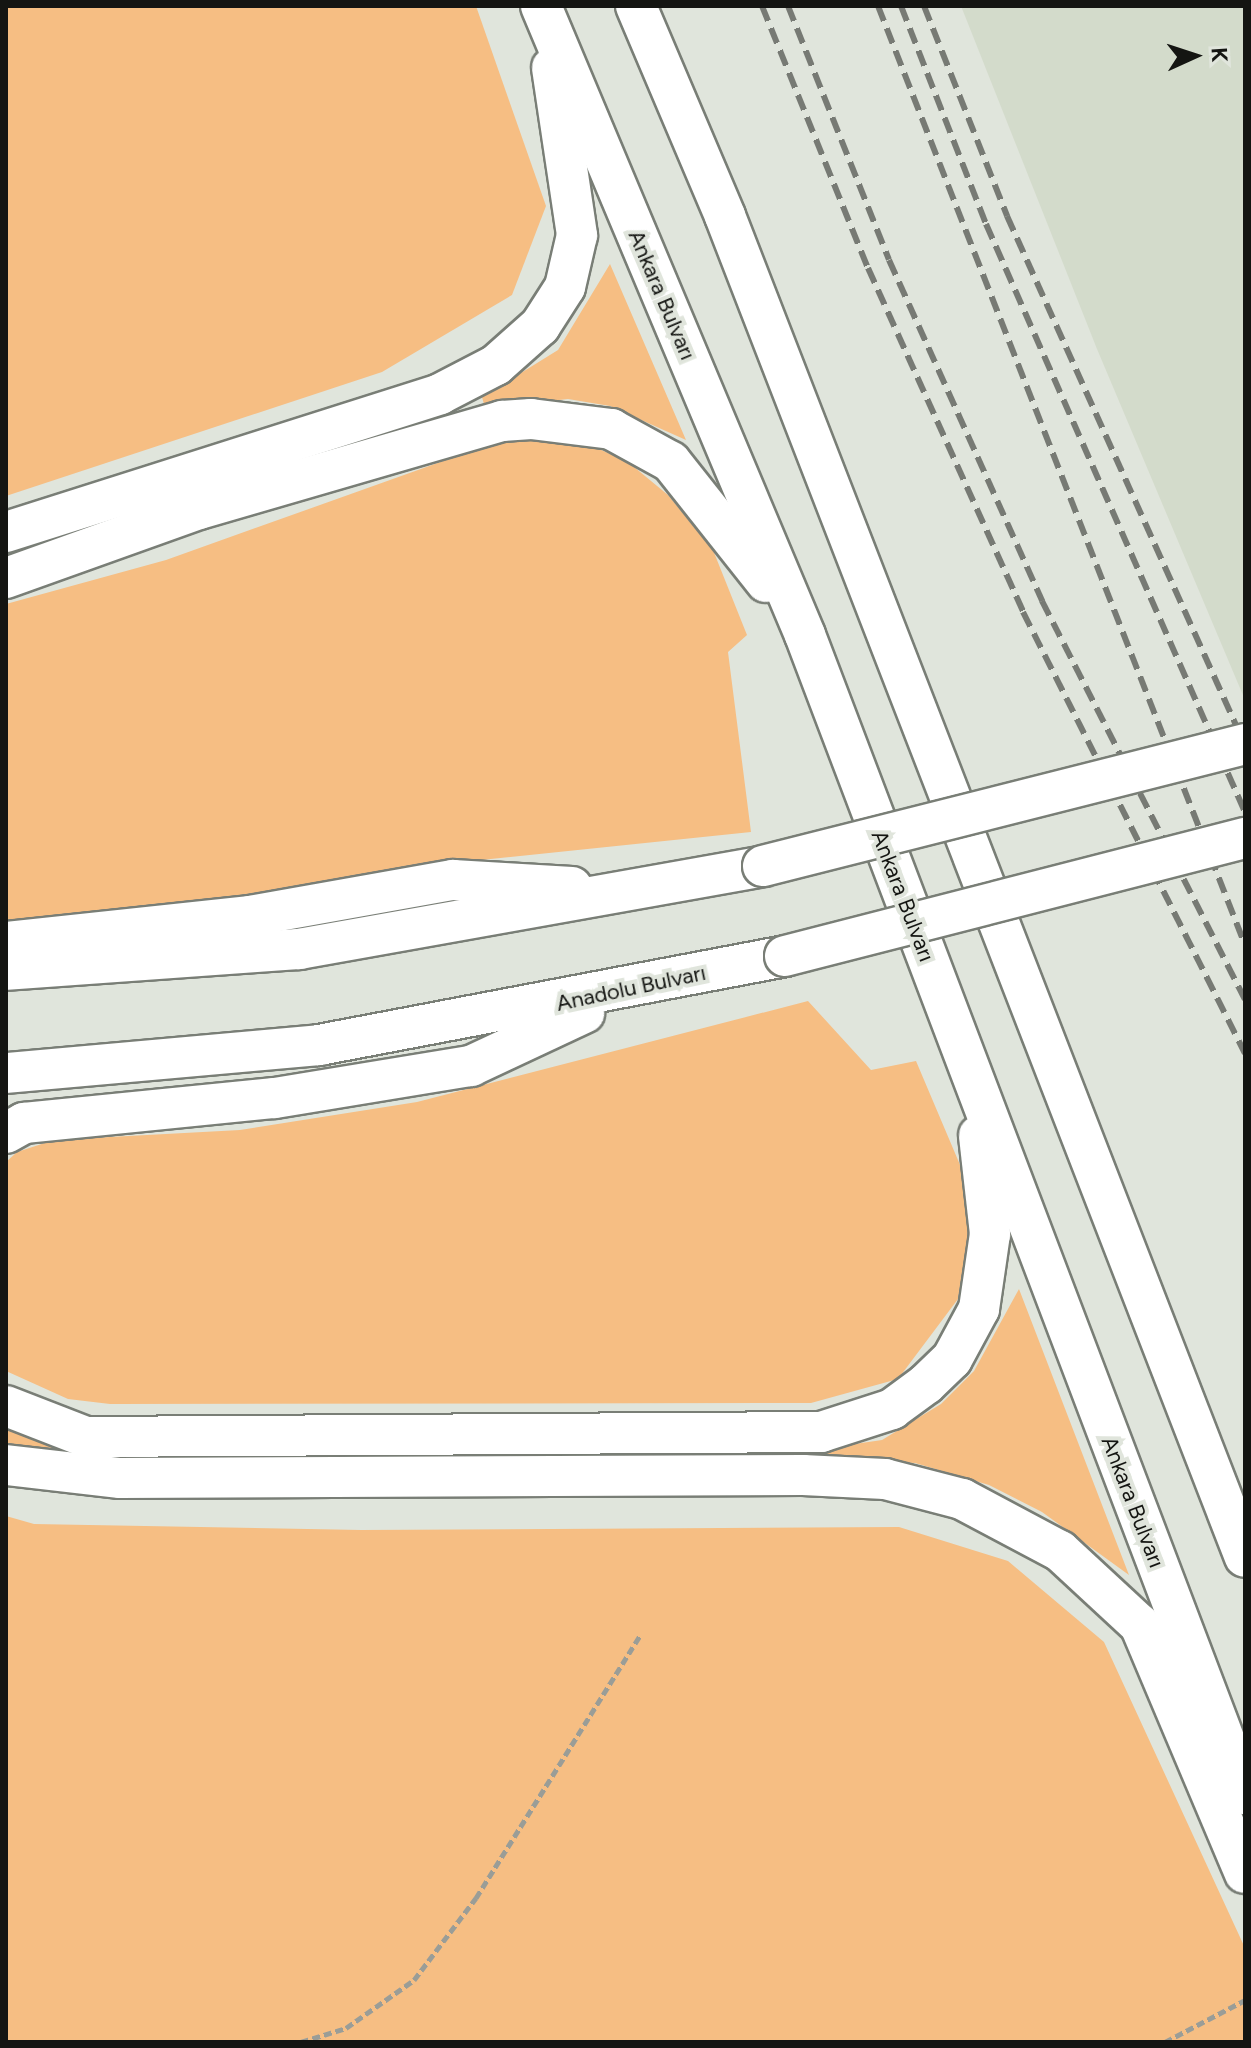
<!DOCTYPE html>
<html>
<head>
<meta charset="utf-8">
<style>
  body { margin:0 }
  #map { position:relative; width:1251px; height:2048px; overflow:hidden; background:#e0e5dc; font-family:Figtree,sans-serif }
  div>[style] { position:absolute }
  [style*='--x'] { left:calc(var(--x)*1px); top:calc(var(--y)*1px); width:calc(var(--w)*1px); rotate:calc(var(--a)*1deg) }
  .built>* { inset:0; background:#d3dbcb }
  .green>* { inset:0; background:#f6be83 }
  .path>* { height:5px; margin-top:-2.5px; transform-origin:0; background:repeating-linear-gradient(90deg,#9a9d97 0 8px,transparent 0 12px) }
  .roads { filter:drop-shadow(2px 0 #797e76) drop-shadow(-2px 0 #797e76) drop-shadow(0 2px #797e76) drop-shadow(0 -2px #797e76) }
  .primary>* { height:40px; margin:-20px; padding:0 20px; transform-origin:20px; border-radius:20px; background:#fff }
  .rail>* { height:6px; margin-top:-3px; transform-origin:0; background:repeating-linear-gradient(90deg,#777a74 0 16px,transparent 0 24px) }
  .bridges { filter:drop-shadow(2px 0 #797e76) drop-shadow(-2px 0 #797e76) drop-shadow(0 2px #797e76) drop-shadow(0 -2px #797e76) }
  .primary-bridge>* { height:40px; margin:-20px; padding:0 20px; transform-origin:20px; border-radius:20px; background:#fff }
  span { translate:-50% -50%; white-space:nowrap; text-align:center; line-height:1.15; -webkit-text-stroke:8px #e0e5dc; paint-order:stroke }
  .street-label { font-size:22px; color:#141512 }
  .frame { position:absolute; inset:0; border:8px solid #141512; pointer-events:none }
  .north { position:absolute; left:1155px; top:16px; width:80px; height:80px; -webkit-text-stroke:6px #e0e5dc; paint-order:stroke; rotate:87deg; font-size:22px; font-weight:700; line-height:32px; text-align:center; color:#141512 }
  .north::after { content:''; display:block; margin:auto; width:28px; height:36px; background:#141512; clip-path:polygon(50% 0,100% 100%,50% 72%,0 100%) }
</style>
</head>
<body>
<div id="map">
  <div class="built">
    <i style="clip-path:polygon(961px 6px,1245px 6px,1245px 700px,1097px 349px)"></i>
  </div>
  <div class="green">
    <i style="clip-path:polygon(6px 6px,476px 6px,546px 206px,512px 295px,382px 372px,6px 496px)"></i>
    <i style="clip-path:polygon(610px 264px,686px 440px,610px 406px,568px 399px,485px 408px,482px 397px,558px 350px)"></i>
    <i style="clip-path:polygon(577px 439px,628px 462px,668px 495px,713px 550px,747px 635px,728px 652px,751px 832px,442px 864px,185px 910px,6px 926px,6px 604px,166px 560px,502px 440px)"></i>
    <i style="clip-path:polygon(808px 1001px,871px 1070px,916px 1061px,966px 1179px,973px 1209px,958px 1299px,898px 1379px,811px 1403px,110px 1404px,68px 1399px,6px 1371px,6px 1162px,17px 1152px,54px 1140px,240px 1130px,417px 1102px)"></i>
    <i style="clip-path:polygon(1019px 1289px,1129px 1575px,1042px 1512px,989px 1485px,915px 1463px,807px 1457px,807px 1451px,882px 1440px,941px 1404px,974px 1371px)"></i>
    <i style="clip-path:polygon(6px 1426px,57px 1446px,55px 1458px,6px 1450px)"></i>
    <i style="clip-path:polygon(6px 1516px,34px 1524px,361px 1530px,899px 1527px,1008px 1561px,1104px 1642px,1245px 1948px,1245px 2042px,6px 2042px)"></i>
  </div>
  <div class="path">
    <i style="--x:301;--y:2042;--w:47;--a:-17.3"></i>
    <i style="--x:346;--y:2028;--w:83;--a:-35.2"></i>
    <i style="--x:414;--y:1980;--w:103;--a:-52.9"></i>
    <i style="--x:476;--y:1898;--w:311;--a:-58"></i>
    <i style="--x:1165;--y:2042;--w:90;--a:-27.7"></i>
  </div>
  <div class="roads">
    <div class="primary">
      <i style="--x:541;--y:6;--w:682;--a:67.23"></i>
      <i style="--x:805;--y:635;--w:1240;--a:69.21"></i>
      <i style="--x:636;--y:6;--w:228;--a:67"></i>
      <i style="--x:725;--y:216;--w:1438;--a:68.81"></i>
      <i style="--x:6;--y:532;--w:455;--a:-17.6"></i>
      <i style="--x:440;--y:394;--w:63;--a:-27.4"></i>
      <i style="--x:496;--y:365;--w:59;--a:-41.6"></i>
      <i style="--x:540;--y:326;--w:46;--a:-57.3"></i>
      <i style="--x:565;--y:287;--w:53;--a:-77"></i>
      <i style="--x:577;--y:235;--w:169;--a:-98.5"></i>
      <i style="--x:6;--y:578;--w:205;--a:-19.7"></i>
      <i style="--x:199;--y:509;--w:316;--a:-16.2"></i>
      <i style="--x:502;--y:421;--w:29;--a:-4"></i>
      <i style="--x:531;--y:419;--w:81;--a:7.1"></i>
      <i style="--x:611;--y:429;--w:68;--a:28.8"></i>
      <i style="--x:671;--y:462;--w:153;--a:51.6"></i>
      <i style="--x:6;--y:942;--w:245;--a:-6.1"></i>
      <i style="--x:250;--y:916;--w:206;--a:-10.1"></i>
      <i style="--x:453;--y:880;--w:119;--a:3.4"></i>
      <i style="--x:6;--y:970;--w:294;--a:-4.1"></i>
      <i style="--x:299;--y:949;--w:471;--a:-10.1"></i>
      <i style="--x:6;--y:1073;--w:314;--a:-5.1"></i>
      <i style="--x:319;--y:1045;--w:474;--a:-10.8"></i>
      <i style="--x:6;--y:1133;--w:21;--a:-29"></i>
      <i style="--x:24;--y:1123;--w:252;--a:-5.7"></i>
      <i style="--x:275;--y:1098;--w:199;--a:-9.3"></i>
      <i style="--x:471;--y:1066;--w:125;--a:-25.1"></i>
      <i style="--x:6;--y:1406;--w:86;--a:21.2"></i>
      <i style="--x:86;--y:1437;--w:735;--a:-0.39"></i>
      <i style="--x:821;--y:1432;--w:75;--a:-17.9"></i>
      <i style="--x:892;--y:1409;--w:42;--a:-36.3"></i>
      <i style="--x:926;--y:1384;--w:36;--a:-44"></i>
      <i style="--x:952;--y:1359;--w:57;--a:-61.6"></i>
      <i style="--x:979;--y:1309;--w:76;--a:-81.7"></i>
      <i style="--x:990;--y:1234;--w:99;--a:-96.4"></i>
      <i style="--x:6;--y:1465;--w:115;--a:6.5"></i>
      <i style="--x:120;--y:1478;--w:683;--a:-0.25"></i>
      <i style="--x:803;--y:1475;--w:82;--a:2.8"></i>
      <i style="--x:885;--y:1479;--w:80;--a:14.6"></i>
      <i style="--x:962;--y:1499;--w:111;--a:28"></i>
      <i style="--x:1060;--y:1551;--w:109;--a:42.8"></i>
      <i style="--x:1140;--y:1625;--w:269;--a:67.1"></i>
    </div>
  </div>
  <div class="rail">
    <i style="--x:762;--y:6;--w:283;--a:68"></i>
    <i style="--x:868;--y:268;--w:377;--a:65.7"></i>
    <i style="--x:1023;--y:612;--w:494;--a:63.3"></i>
    <i style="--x:788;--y:6;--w:273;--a:68.3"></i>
    <i style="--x:889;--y:260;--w:374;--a:65.8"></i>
    <i style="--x:1042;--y:601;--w:447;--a:63"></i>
    <i style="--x:878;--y:6;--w:1008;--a:68.65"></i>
    <i style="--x:901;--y:6;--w:234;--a:68.7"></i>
    <i style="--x:986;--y:224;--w:643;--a:66.23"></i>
    <i style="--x:924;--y:6;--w:226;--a:68.4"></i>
    <i style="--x:1007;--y:216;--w:580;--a:65.78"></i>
  </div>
  <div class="bridges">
    <div class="primary-bridge">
      <i style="--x:763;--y:866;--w:497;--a:-14.2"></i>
      <i style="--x:785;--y:956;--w:475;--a:-14.4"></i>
    </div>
  </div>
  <div class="street-label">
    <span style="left:662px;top:295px;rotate:67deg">Ankara Bulvarı</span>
    <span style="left:903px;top:896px;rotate:69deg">Ankara Bulvarı</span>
    <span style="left:631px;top:988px;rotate:-12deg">Anadolu Bulvarı</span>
    <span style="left:1133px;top:1502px;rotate:69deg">Ankara Bulvarı</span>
  </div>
  <div class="frame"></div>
  <div class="north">K</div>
</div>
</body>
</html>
